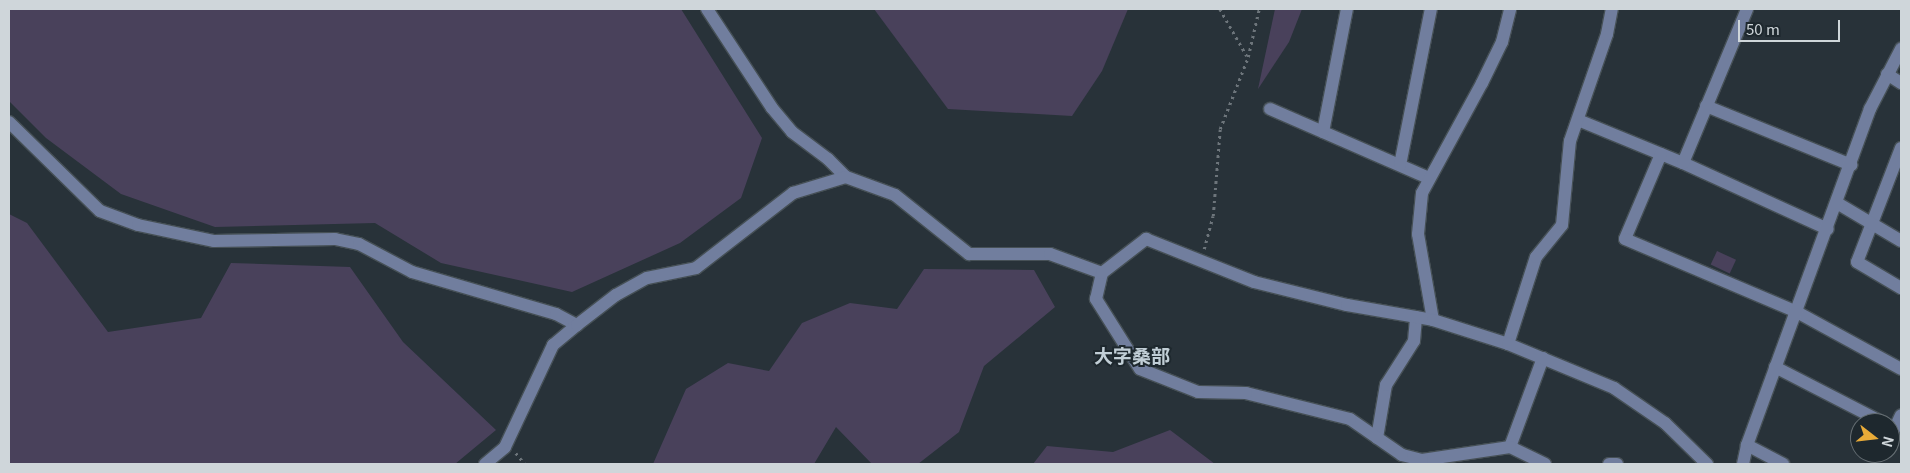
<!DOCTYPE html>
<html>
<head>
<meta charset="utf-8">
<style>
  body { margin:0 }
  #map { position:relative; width:1910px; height:473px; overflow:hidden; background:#283239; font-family:Georgia,"Noto Sans JP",serif }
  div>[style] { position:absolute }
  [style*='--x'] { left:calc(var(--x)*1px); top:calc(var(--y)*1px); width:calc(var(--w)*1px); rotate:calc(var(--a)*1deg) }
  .green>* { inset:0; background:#49415b; transform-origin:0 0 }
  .path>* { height:2.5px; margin-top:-1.25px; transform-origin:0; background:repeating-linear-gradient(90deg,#6d757b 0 2.5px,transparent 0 6.5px) }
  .roads { filter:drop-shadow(1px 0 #465056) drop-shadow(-1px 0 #465056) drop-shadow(0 1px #465056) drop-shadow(0 -1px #465056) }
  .minor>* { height:12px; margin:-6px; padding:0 6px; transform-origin:6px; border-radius:6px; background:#717e9e }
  span { translate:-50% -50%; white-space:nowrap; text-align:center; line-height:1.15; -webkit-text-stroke:4px #1e282e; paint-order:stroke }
  .quarter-label { font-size:19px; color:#c1ced6; font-weight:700 }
  .frame { position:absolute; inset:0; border:10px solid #cfd6da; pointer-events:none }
  .north { position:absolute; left:1850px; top:413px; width:50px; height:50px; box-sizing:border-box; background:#1e282e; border:1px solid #656e73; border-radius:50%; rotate:106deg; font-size:14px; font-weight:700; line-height:20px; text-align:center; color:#cfd6da }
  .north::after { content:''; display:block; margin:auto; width:18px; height:22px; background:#e9ab38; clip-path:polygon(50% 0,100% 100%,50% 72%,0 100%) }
  .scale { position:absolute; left:1738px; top:20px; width:102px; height:22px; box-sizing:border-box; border:2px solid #cfd6da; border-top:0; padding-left:6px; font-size:15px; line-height:18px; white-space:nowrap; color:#cfd6da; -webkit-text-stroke:4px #1e282e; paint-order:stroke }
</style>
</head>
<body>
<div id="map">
  <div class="green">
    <i style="clip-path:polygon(9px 9px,681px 9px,762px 138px,741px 198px,680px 243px,572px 292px,441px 263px,375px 223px,215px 227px,121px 194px,46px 138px,9px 101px)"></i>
    <i style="clip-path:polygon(874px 9px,1128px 9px,1102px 71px,1072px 116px,948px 109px)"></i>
    <i style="clip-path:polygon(1275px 9px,1302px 9px,1289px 42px,1258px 89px)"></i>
    <i style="clip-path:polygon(9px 214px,27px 223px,108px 332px,201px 318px,231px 263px,350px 267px,403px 342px,496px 430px,455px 464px,9px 464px)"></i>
    <i style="left:1717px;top:251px;width:21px;height:15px;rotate:25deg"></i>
    <i style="clip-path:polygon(924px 269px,1034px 270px,1055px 307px,984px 366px,959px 432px,918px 464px,872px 464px,836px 427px,814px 464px,653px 464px,686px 389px,728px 363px,769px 371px,802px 323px,850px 303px,897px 309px)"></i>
    <i style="clip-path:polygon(1170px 430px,1215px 464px,1033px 464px,1047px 446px,1113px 452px)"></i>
  </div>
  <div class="path">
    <i style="--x:1220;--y:9;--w:54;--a:60.1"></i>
    <i style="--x:1204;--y:249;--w:34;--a:-75"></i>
    <i style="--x:1213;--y:216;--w:87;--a:-85.4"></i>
    <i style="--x:1220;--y:129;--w:77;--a:-68.7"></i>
    <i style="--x:1248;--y:57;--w:49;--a:-77.1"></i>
    <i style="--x:516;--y:453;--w:14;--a:51"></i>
  </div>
  <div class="roads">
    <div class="minor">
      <i style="--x:707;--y:9;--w:118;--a:56.7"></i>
      <i style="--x:772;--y:108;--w:31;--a:50"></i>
      <i style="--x:792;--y:132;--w:45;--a:36.9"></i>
      <i style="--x:828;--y:159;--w:25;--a:45"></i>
      <i style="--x:846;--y:177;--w:52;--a:20.2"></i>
      <i style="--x:895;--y:195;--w:95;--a:38.6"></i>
      <i style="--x:969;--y:254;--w:81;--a:0"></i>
      <i style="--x:1050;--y:254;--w:55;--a:20.1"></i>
      <i style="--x:1887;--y:74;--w:17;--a:33"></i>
      <i style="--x:1706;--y:106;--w:157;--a:22.1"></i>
      <i style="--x:1270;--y:109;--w:173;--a:23.5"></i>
      <i style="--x:1578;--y:120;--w:113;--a:22.3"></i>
      <i style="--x:1683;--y:163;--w:159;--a:24.5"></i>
      <i style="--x:9;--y:122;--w:127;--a:44.4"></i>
      <i style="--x:100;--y:211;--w:40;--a:20.2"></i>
      <i style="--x:138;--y:225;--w:78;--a:11.9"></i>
      <i style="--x:214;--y:241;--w:121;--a:-0.9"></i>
      <i style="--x:335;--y:239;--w:25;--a:12"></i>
      <i style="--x:359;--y:244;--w:60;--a:27.8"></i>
      <i style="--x:412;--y:272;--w:150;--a:16.3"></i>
      <i style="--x:556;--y:314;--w:24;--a:28"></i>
      <i style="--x:1323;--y:132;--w:125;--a:-79"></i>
      <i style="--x:1901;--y:148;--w:122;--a:111.1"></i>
      <i style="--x:1857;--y:262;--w:51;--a:30.6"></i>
      <i style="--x:1661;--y:154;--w:92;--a:113"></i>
      <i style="--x:1625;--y:239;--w:185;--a:23"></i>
      <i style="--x:1795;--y:311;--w:121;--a:28.7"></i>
      <i style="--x:1683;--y:163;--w:167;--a:-67.4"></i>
      <i style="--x:1400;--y:165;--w:159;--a:-78.8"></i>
      <i style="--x:1837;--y:203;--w:74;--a:30.7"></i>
      <i style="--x:1433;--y:320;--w:87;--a:-99.9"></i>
      <i style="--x:1418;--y:234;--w:41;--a:-84.4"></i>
      <i style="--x:1422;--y:193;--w:125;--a:-61.4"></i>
      <i style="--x:1482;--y:83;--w:46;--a:-64"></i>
      <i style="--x:1502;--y:42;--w:34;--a:-76"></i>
      <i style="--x:1508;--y:344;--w:91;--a:-72.2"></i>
      <i style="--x:1536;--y:257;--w:41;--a:-50.9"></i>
      <i style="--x:1562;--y:225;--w:84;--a:-84.6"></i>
      <i style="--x:1570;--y:141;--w:113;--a:-70.9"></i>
      <i style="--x:1607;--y:34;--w:25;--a:-79"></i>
      <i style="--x:1775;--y:367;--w:123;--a:27.2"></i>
      <i style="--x:1895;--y:428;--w:14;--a:-65"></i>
      <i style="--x:1377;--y:438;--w:54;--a:-80.4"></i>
      <i style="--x:1386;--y:385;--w:52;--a:-57.5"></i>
      <i style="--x:1414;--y:341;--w:24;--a:-85"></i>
      <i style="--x:1747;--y:445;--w:41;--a:27.8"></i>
      <i style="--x:1510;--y:447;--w:95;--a:-69.7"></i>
      <i style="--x:485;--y:464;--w:26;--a:-40"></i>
      <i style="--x:505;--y:447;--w:113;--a:-64.8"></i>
      <i style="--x:553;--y:345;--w:31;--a:-40"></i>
      <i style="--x:577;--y:325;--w:49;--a:-37.6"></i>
      <i style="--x:616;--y:295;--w:35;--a:-29"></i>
      <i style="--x:647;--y:278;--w:50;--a:-11.5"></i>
      <i style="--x:696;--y:268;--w:123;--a:-37.7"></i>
      <i style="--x:793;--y:193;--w:55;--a:-16.8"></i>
      <i style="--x:1545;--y:464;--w:39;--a:-154"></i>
      <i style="--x:1510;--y:447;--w:89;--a:171.6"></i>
      <i style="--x:1422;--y:460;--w:21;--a:-166"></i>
      <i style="--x:1402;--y:455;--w:63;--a:-145.3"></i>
      <i style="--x:1350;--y:419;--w:107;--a:-166"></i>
      <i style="--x:1246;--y:393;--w:48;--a:-178.8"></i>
      <i style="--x:1198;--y:392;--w:62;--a:-158.4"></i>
      <i style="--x:1140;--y:369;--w:83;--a:-122.2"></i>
      <i style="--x:1096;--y:299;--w:27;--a:-77"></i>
      <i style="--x:1102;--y:273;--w:56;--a:-37.7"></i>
      <i style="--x:1146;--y:239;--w:116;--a:21.7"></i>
      <i style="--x:1254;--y:282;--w:96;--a:13.9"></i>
      <i style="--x:1347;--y:305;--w:87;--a:9.9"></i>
      <i style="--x:1433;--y:320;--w:79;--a:17.7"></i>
      <i style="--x:1508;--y:344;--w:115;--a:22.5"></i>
      <i style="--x:1614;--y:388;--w:62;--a:34.5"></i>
      <i style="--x:1665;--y:423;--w:59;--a:44.3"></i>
      <i style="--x:1609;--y:464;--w:8;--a:0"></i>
      <i style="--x:1743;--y:464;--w:19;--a:-78"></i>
      <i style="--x:1747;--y:445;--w:358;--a:-69.9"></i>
      <i style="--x:1870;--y:109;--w:68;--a:-62.7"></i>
    </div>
  </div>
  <div class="quarter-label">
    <span style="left:1132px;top:355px">大字桑部</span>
  </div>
  <div class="frame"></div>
  <div class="north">N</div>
  <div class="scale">50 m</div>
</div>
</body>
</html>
